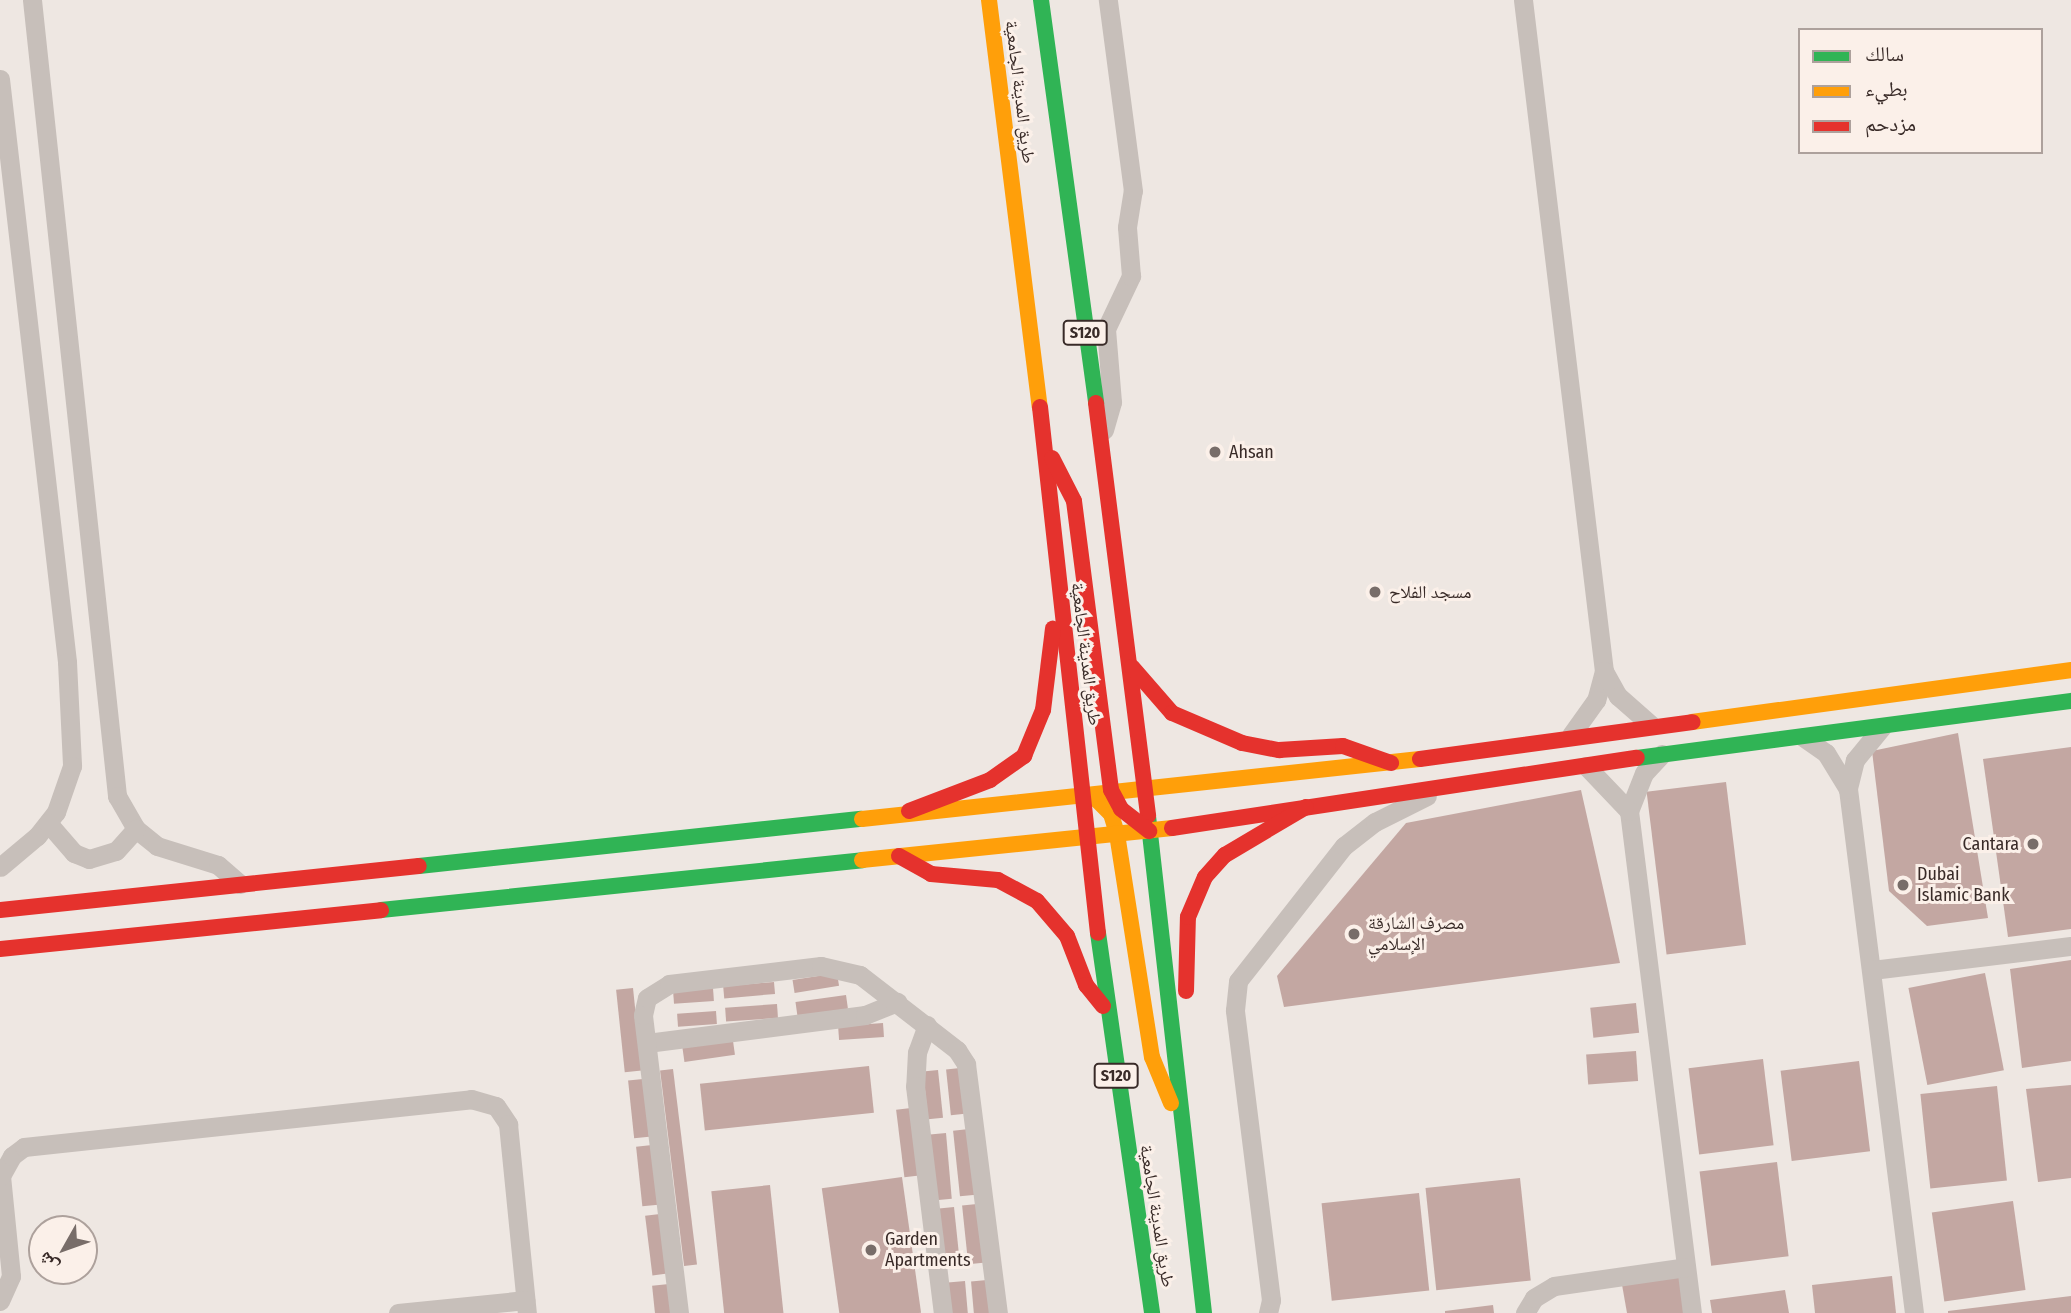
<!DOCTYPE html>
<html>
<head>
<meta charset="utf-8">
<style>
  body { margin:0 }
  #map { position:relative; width:2071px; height:1313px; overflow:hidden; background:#eee7e2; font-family:"Fira Sans Condensed","Noto Naskh Arabic",sans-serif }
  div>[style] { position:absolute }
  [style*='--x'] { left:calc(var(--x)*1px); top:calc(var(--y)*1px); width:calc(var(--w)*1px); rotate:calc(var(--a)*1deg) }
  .building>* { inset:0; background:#c3a7a2; transform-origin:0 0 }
  .street>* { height:19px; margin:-9.5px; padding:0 9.5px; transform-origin:9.5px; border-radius:9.5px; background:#c7bfba }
  .fast>* { height:16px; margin:-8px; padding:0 8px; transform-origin:8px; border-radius:8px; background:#30b455 }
  .slow>* { height:16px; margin:-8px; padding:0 8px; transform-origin:8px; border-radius:8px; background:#ff9f0a }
  .jam>* { height:16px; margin:-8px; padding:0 8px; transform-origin:8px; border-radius:8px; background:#e5322d }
  .dots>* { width:19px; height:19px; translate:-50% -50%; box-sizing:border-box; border:4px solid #fbf0e9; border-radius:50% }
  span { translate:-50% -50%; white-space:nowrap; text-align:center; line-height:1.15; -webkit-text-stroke:6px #fbf0e9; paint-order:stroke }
  .shield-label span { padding:2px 5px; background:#fbf0e9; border:2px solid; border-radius:5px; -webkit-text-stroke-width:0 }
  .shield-label { font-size:16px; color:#392b28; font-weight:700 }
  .street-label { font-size:18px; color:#392b28 }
  .poi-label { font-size:18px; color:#392b28 }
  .left { translate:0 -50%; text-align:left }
  .right { translate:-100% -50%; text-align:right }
  .legend { position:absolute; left:1798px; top:28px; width:245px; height:126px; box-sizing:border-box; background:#fbf0e9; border:2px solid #ada19c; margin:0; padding:9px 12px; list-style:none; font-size:21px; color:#392b28 }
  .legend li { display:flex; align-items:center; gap:14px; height:35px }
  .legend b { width:35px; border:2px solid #ada19c }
  .north { position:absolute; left:28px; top:1215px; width:70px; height:70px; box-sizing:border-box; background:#fbf0e9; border:2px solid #ada19c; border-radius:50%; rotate:230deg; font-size:19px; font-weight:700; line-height:28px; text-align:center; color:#392b28 }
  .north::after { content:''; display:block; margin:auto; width:24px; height:32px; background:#786d69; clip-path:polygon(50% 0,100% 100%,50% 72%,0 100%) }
</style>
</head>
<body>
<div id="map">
  <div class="building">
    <i style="clip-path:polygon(1958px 733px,1988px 918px,1927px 926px,1889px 891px,1872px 751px)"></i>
    <i style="clip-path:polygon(2071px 747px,2071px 929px,2008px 937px,1983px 759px)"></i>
    <i style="left:1726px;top:782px;width:164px;height:80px;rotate:83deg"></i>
    <i style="clip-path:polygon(1581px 790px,1620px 963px,1284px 1007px,1277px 976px,1406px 823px)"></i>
    <i style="clip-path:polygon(2071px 960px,2071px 1061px,2022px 1068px,2010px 969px)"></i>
    <i style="left:837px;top:973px;width:13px;height:45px;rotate:81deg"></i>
    <i style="left:1985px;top:973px;width:99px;height:78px;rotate:79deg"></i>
    <i style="left:774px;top:982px;width:12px;height:51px;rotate:85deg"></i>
    <i style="left:633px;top:988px;width:83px;height:17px;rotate:84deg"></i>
    <i style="left:713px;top:988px;width:13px;height:40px;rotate:86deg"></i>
    <i style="left:846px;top:995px;width:14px;height:51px;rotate:82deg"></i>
    <i style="left:1636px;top:1003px;width:30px;height:46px;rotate:84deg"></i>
    <i style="left:777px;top:1004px;width:14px;height:52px;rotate:86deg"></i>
    <i style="left:716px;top:1011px;width:13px;height:39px;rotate:86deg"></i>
    <i style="left:883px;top:1023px;width:14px;height:45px;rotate:86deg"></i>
    <i style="left:733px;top:1041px;width:14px;height:51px;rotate:82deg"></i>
    <i style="left:1636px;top:1051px;width:30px;height:50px;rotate:86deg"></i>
    <i style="left:1763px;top:1059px;width:87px;height:75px;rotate:83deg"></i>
    <i style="left:1859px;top:1061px;width:91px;height:79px;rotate:83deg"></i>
    <i style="left:869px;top:1066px;width:47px;height:170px;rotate:84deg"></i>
    <i style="left:960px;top:1068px;width:46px;height:14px;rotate:84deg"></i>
    <i style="left:673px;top:1069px;width:197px;height:13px;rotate:83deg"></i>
    <i style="left:938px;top:1070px;width:48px;height:15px;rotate:84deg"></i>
    <i style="left:643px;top:1079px;width:58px;height:15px;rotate:84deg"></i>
    <i style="clip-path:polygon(2071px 1085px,2071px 1178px,2038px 1182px,2026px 1089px)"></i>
    <i style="left:1997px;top:1086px;width:95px;height:77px;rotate:84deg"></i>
    <i style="left:911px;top:1108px;width:68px;height:15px;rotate:83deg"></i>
    <i style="left:969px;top:1129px;width:66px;height:16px;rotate:84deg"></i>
    <i style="left:946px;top:1133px;width:66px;height:16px;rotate:85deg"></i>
    <i style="left:652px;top:1145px;width:60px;height:16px;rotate:84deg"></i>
    <i style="left:1777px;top:1162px;width:95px;height:78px;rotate:83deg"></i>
    <i style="left:902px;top:1177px;width:137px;height:81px;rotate:82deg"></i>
    <i style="left:1520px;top:1178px;width:103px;height:95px;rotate:84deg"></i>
    <i style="left:770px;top:1185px;width:129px;height:59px;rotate:84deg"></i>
    <i style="left:1419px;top:1193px;width:98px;height:98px;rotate:84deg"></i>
    <i style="left:2013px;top:1201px;width:90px;height:82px;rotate:82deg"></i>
    <i style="left:977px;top:1204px;width:59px;height:15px;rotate:84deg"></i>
    <i style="left:954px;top:1207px;width:59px;height:15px;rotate:84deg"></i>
    <i style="left:660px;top:1214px;width:60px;height:15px;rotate:83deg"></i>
    <i style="clip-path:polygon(1672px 1271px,1681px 1280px,1686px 1313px,1627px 1313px,1621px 1279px)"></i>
    <i style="clip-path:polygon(1892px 1276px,1896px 1313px,1815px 1313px,1812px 1285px)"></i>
    <i style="left:987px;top:1280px;width:33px;height:16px;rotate:85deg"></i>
    <i style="left:965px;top:1281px;width:32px;height:17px;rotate:85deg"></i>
    <i style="left:669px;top:1284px;width:29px;height:17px;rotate:84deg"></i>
    <i style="clip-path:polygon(1785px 1290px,1789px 1313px,1712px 1313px,1710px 1300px)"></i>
    <i style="clip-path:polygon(2071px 1296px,2071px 1313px,1948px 1313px,1948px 1311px)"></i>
    <i style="clip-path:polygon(1493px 1305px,1494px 1313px,1445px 1313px,1445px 1311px)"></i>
  </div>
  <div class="street">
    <i style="--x:32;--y:0;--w:801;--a:83.9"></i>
    <i style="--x:117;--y:796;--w:38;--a:60"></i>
    <i style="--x:136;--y:829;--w:27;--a:39"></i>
    <i style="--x:157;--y:846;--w:64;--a:17.3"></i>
    <i style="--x:218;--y:865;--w:29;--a:41"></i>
    <i style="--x:1523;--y:0;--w:676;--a:83.12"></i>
    <i style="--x:1604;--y:671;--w:30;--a:105"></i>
    <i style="--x:1596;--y:700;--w:43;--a:125.5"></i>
    <i style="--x:0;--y:79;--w:587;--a:83.44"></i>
    <i style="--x:67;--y:662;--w:104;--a:87.2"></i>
    <i style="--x:72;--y:766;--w:49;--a:109.2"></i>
    <i style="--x:56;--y:812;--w:31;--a:128"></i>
    <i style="--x:37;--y:836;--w:48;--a:140"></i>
    <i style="--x:1104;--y:430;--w:29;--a:-74"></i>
    <i style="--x:1112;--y:402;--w:73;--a:-94.7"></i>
    <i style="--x:1106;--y:329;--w:59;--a:-64.7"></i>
    <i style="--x:1131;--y:276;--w:49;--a:-94.7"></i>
    <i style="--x:1127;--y:227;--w:36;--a:-81"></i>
    <i style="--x:1133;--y:191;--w:193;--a:-97.5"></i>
    <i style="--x:1604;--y:671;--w:29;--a:61"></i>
    <i style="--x:1618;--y:696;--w:43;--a:41.2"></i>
    <i style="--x:1882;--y:727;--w:43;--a:129.3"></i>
    <i style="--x:1855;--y:760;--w:30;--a:104"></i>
    <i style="--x:1848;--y:789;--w:528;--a:82.82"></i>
    <i style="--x:1803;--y:737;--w:28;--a:35"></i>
    <i style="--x:1826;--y:753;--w:42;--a:58.6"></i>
    <i style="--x:1662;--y:754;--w:26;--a:133"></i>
    <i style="--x:1644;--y:773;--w:41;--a:111.5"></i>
    <i style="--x:1629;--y:811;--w:506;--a:82.85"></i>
    <i style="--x:1586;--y:766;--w:62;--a:46.3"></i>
    <i style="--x:48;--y:823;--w:40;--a:49"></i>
    <i style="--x:74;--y:853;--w:16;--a:22"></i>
    <i style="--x:89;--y:859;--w:28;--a:-17"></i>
    <i style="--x:116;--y:851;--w:30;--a:-48"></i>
    <i style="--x:1872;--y:970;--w:200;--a:-6.9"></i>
    <i style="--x:927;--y:1025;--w:29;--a:110"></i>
    <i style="--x:917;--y:1052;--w:34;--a:93"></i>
    <i style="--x:915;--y:1086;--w:229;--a:83"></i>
    <i style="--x:647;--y:1043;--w:220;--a:-7.3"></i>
    <i style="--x:865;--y:1015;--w:35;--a:-22"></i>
    <i style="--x:0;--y:1301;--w:27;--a:-66"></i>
    <i style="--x:11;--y:1276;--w:100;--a:-95.7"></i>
    <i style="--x:1;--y:1176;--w:23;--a:-61"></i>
    <i style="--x:12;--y:1156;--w:15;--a:-37"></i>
    <i style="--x:24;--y:1147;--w:450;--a:-6.1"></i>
    <i style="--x:471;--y:1099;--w:26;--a:16"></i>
    <i style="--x:496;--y:1106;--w:22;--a:56"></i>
    <i style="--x:508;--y:1124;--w:190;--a:84.3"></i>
    <i style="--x:398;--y:1313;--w:128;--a:-5.8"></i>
    <i style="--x:679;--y:1313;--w:300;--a:-96.9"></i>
    <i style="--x:643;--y:1015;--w:17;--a:-77"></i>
    <i style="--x:647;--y:998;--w:26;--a:-32"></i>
    <i style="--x:669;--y:984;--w:153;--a:-6.8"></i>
    <i style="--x:821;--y:966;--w:40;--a:13"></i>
    <i style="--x:860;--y:975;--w:123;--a:37.7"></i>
    <i style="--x:957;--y:1050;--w:17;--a:57"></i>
    <i style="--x:966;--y:1064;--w:251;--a:82.7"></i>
    <i style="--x:1268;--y:1313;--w:13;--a:-77"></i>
    <i style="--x:1271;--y:1300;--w:292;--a:-97.1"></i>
    <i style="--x:1235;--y:1010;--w:29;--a:-84"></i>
    <i style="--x:1238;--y:981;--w:172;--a:-51.9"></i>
    <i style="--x:1344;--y:846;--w:39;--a:-38"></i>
    <i style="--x:1375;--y:822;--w:58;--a:-26.6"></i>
    <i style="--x:1525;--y:1313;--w:17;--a:-59"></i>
    <i style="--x:1534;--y:1298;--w:23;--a:-31"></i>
    <i style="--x:1554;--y:1286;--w:133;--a:-8.2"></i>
  </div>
  <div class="fast">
    <i style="--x:1041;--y:0;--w:407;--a:82.2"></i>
    <i style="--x:1637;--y:758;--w:438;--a:-7.5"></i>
    <i style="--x:1148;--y:816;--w:500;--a:83.57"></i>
    <i style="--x:419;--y:866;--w:445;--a:-6.1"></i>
    <i style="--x:381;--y:910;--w:484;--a:-5.9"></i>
    <i style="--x:1098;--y:933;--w:384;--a:81.9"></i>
  </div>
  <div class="slow">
    <i style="--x:989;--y:0;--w:410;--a:82.9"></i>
    <i style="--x:1692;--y:722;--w:383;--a:-7.8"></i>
    <i style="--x:1095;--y:798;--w:23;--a:45"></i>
    <i style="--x:1111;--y:814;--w:21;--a:73"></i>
    <i style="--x:1117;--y:834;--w:226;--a:81.1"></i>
    <i style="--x:1152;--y:1057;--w:50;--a:67.6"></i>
    <i style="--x:862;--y:819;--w:561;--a:-6.14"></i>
    <i style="--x:862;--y:860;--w:312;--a:-5.9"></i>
  </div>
  <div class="jam">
    <i style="--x:1096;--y:403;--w:416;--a:82.8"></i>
    <i style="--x:1040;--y:407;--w:529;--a:83.71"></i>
    <i style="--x:1052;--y:458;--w:48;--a:62.9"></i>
    <i style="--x:1074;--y:501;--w:291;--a:82.7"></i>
    <i style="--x:1111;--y:790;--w:21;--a:62"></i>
    <i style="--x:1121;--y:809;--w:36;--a:38"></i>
    <i style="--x:1132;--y:667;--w:61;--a:49"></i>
    <i style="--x:1172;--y:713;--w:76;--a:23.2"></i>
    <i style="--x:1242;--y:743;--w:38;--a:11"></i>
    <i style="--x:1279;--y:750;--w:64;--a:-3.6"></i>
    <i style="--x:1343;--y:746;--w:51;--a:19.5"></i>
    <i style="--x:1420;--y:759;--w:275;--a:-7.7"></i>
    <i style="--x:909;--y:811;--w:87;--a:-20.9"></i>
    <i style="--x:990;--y:780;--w:42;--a:-35.2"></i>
    <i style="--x:1024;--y:756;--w:50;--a:-67.6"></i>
    <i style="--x:1043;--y:710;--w:82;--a:-83"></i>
    <i style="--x:1172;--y:828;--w:470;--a:-8.6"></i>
    <i style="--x:899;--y:856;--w:37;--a:29"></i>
    <i style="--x:931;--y:874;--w:67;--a:5.1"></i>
    <i style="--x:998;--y:880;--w:44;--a:28.3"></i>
    <i style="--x:1037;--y:901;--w:46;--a:49.4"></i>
    <i style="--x:1067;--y:936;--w:53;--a:68.8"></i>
    <i style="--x:1086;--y:985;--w:27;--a:51"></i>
    <i style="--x:0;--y:910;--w:421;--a:-6"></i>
    <i style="--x:0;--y:949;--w:383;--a:-5.8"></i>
    <i style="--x:1186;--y:991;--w:74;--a:-88.5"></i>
    <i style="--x:1188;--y:917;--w:43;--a:-67"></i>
    <i style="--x:1205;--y:877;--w:30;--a:-48"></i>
    <i style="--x:1225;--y:855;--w:94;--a:-30.7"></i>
  </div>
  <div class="dots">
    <i style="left:1215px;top:452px;background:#786d69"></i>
    <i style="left:1375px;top:592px;background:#786d69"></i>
    <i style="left:2033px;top:844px;background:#786d69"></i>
    <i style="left:1903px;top:885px;background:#786d69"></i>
    <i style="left:1354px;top:934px;background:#786d69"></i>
    <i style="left:871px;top:1250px;background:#786d69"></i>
  </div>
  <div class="shield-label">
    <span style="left:1085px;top:333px">S120</span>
    <span style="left:1116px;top:1076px">S120</span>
  </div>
  <div class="street-label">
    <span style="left:1020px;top:92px;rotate:83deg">طريق المدينة الجامعية</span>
    <span style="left:1086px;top:654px;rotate:83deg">طريق المدينة الجامعية</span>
    <span style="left:1157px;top:1216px;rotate:81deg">طريق المدينة الجامعية</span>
  </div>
  <div class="poi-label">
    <span class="left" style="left:1229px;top:452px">Ahsan</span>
    <span class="left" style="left:1389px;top:592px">مسجد الفلاح</span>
    <span class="right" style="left:2019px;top:844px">Cantara</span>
    <span class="left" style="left:1917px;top:885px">Dubai<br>Islamic Bank</span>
    <span class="left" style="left:1368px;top:934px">مصرف الشارقة<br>الإسلامي</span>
    <span class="left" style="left:885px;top:1250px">Garden<br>Apartments</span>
  </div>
  <ul class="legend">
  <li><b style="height:9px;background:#30b455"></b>سالك</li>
  <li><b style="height:9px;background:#ff9f0a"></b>بطيء</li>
  <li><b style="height:9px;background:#e5322d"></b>مزدحم</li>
  </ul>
  <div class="north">ش</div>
</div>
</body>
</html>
